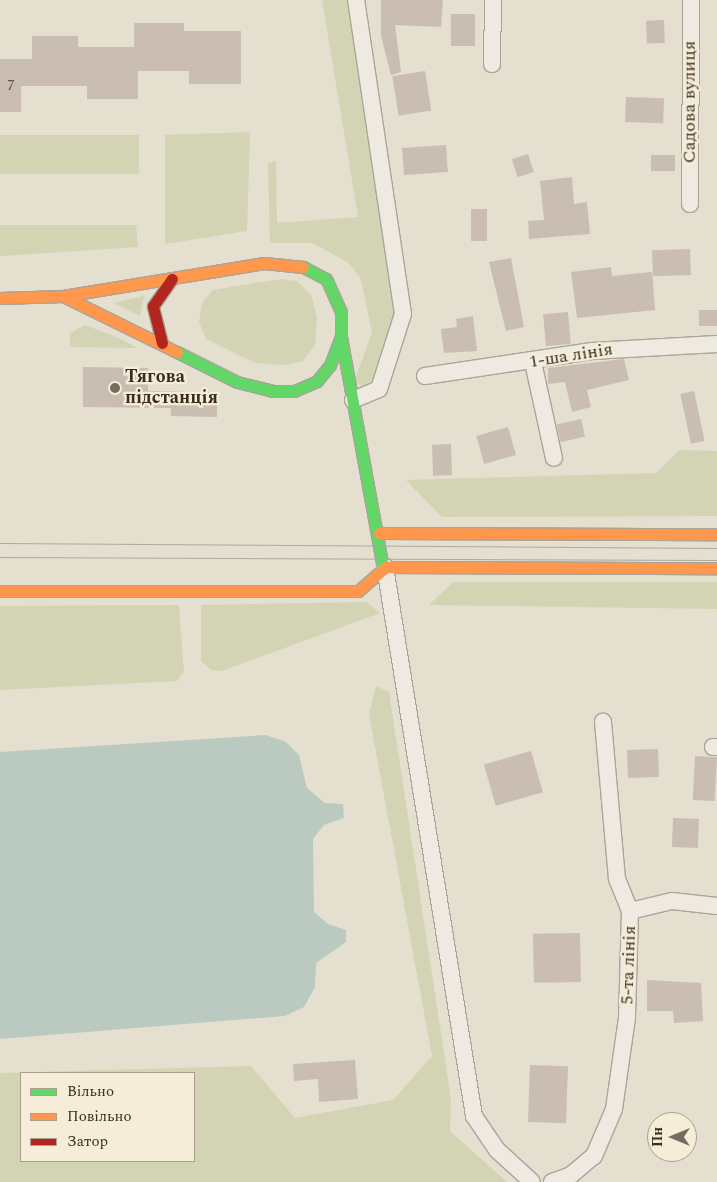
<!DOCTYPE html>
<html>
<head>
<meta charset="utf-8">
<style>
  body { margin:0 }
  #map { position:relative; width:717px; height:1182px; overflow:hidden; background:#e5dfd0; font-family:Spectral,serif }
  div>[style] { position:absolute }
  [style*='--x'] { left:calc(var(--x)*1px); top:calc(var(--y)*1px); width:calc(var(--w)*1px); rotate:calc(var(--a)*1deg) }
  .green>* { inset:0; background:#d3d4b3; transform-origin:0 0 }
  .water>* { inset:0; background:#bbcac1 }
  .building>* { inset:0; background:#c9beb1; transform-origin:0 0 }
  .roads { filter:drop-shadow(1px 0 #aaa498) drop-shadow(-1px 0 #aaa498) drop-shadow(0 1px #aaa498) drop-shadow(0 -1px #aaa498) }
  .street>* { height:16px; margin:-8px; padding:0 8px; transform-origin:8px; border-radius:8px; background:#eeeae1 }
  .fast>* { height:11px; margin:-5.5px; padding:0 5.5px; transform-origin:5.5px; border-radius:5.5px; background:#63d668 }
  .slow>* { height:11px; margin:-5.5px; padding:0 5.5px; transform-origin:5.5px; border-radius:5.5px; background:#ff974d }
  .jam>* { height:11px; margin:-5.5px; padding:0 5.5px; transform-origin:5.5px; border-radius:5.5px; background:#b3261e }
  .tram>* { height:1px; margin:-0.5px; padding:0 0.5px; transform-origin:0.5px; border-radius:0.5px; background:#ada9a1 }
  .dots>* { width:14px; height:14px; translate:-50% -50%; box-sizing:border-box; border:2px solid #f5edd7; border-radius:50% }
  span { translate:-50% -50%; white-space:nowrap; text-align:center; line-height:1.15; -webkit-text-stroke:4.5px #f5edd7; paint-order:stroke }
  .number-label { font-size:15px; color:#5d5144 }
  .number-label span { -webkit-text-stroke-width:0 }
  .street-label { font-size:18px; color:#392d20 }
  .poi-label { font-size:18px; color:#392d20; font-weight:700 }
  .left { translate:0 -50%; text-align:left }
  .legend { position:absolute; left:20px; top:1072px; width:175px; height:90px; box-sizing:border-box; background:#f5edd7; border:1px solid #aaa08e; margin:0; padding:6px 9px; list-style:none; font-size:15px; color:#392d20 }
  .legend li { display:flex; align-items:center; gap:10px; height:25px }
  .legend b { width:25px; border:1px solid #aaa08e }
  .north { position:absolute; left:647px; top:1112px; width:50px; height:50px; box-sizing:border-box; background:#f5edd7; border:1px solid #aaa08e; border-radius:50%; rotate:270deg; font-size:14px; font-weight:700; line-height:20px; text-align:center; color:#392d20 }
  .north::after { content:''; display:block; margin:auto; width:18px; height:22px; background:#756b5e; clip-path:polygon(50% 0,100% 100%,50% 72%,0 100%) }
</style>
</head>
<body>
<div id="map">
  <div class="green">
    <i style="clip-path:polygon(322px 0,347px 0,398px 310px,377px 376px,362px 388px,355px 379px,372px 333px,361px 279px,349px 263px,312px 243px,270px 243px,268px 163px,276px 161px,277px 223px,358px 217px)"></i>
    <i style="clip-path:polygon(250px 132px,247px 231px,165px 244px,165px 135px)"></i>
    <i style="left:139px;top:135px;width:39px;height:139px;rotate:90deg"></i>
    <i style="clip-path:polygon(0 225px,136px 225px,138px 247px,0 256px)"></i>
    <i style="clip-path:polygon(281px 279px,297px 281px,311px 295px,317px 317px,315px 345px,303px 361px,285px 365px,255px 363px,206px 339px,199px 322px,202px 303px,213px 290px)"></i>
    <i style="clip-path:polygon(144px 296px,140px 316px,113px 303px)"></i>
    <i style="clip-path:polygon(85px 325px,119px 338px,137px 348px,70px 347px,70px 333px)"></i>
    <i style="clip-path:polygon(680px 450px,717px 451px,717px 516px,442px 517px,406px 480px,656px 473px)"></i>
    <i style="clip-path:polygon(453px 582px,717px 582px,717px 609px,429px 605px)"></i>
    <i style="clip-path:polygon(367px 602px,380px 613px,222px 671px,211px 670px,201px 661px,201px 605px)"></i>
    <i style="clip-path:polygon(179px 605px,184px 671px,177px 681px,0 690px,0 606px)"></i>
    <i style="clip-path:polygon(evenodd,376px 686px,389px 692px,451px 1099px,450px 1131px,507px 1182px,0 1182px,0 1073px,251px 1066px,295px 1118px,393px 1100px,432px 1056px,369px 714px,376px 686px,21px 1073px,194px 1073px,194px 1161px,21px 1161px,21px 1073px)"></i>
  </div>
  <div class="water">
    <i style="clip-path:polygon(266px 735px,286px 742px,299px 755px,307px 788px,325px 803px,343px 804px,344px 818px,324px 825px,313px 839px,314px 912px,328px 924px,346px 930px,346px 942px,316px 963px,315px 987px,304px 1007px,285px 1016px,0 1039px,0 752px)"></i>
  </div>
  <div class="building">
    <i style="clip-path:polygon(381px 0,443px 0,441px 27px,395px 25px,401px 72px,391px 75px,381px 36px)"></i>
    <i style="left:451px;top:14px;width:24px;height:32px"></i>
    <i style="left:664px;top:20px;width:23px;height:18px;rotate:88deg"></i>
    <i style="clip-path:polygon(134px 23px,184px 23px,184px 31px,241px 31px,241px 84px,189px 84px,189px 71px,138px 71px,138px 99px,87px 99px,87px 86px,21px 86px,21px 112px,0 112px,0 59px,32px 59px,32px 36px,78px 36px,78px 47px,134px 47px)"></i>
    <i style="left:425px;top:71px;width:40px;height:33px;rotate:81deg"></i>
    <i style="left:626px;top:97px;width:38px;height:25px;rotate:2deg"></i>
    <i style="left:446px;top:145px;width:27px;height:44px;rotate:86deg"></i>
    <i style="left:528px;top:154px;width:19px;height:17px;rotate:72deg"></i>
    <i style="left:651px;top:155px;width:24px;height:16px"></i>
    <i style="clip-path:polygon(572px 177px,574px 204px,587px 202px,590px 234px,529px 239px,528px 221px,544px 220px,540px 181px)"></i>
    <i style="left:471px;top:209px;width:16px;height:32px"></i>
    <i style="left:690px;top:249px;width:26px;height:38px;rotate:88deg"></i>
    <i style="clip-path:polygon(511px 258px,524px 327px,506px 331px,489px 262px)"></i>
    <i style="clip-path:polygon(611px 267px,612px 276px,652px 272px,655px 310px,577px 318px,571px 272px)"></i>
    <i style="left:717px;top:310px;width:16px;height:18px;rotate:90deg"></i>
    <i style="left:568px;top:312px;width:32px;height:25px;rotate:85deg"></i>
    <i style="clip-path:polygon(473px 316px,477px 351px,444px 353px,441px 329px,457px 327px,456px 319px)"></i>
    <i style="clip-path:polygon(624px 359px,629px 380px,587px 390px,591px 407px,572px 412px,565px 382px,548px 384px,548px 368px)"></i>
    <i style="clip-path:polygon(83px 367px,148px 368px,148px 391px,217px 392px,217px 417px,171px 416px,171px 408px,83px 407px)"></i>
    <i style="left:694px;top:391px;width:51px;height:14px;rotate:78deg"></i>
    <i style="left:581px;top:419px;width:18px;height:25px;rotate:77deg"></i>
    <i style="left:508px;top:427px;width:29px;height:33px;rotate:74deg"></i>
    <i style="left:451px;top:444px;width:31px;height:19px;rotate:88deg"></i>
    <i style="left:658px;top:749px;width:28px;height:31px;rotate:88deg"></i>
    <i style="left:531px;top:751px;width:43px;height:49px;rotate:74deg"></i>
    <i style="left:695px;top:756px;width:22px;height:44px;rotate:3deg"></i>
    <i style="left:673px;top:818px;width:26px;height:29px;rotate:2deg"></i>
    <i style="left:580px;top:933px;width:49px;height:47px;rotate:89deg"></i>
    <i style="clip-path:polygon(647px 980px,701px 983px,703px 1021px,674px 1023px,673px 1011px,647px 1011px)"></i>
    <i style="clip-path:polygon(355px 1060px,358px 1099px,319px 1102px,318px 1079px,294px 1081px,293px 1064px)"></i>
    <i style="left:530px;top:1065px;width:38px;height:57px;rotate:2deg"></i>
  </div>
  <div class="roads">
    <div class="street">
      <i style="--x:492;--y:64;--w:64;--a:-89.1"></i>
      <i style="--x:690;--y:204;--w:204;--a:-89.7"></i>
      <i style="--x:533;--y:362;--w:98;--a:77.7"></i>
      <i style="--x:425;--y:376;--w:169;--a:-8.5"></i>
      <i style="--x:592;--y:351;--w:125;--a:-3.2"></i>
      <i style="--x:353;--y:400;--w:28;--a:-23"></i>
      <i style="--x:379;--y:389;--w:79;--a:-72.3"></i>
      <i style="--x:403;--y:314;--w:317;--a:-98.5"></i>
      <i style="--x:385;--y:567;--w:556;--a:80.79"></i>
      <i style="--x:474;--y:1116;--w:41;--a:55.9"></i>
      <i style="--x:497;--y:1150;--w:47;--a:42.4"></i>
      <i style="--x:713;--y:747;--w:4;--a:0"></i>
      <i style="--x:630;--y:911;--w:43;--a:-13.4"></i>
      <i style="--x:672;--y:901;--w:45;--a:6.3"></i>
      <i style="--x:552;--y:1182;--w:20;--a:-20"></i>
      <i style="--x:571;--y:1175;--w:30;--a:-40"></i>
      <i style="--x:594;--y:1156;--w:51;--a:-66.9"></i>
      <i style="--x:614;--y:1109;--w:92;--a:-81.9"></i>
      <i style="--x:627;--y:1018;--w:107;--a:-88.4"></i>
      <i style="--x:630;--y:911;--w:35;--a:-112"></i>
      <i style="--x:617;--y:879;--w:158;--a:-95.1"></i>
    </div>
    <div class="fast">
      <i style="--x:341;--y:337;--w:236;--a:79.7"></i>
      <i style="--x:177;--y:352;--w:67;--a:26.6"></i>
      <i style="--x:237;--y:382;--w:36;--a:14"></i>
      <i style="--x:272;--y:391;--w:22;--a:0"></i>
      <i style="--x:294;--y:391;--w:25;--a:-23"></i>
      <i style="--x:317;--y:381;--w:21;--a:-51"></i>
      <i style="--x:330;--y:365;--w:31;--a:-69"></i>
      <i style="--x:341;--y:336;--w:24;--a:-90"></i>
      <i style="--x:341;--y:312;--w:36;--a:-114"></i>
      <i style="--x:326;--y:279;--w:26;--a:-152"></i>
    </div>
    <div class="slow">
      <i style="--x:63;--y:296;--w:127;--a:26.2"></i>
      <i style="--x:0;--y:298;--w:63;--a:-1.8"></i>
      <i style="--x:63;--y:296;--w:204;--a:-9.3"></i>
      <i style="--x:264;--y:263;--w:39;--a:6"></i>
      <i style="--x:379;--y:533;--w:338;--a:0.2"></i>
      <i style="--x:385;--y:567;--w:332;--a:0.2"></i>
      <i style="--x:0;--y:591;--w:358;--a:0"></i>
      <i style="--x:358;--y:591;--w:33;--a:-41"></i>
    </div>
    <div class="jam">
      <i style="--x:162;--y:343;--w:38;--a:-104"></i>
      <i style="--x:153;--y:306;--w:33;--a:-55"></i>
    </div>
  </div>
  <div class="tram">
    <i style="--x:0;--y:543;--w:717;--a:0.4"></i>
    <i style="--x:0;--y:557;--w:717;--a:0.24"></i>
  </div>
  <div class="dots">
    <i style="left:115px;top:388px;background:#756b5e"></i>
  </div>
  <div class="number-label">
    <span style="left:11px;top:86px">7</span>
  </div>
  <div class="street-label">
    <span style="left:690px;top:102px;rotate:-90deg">Садова вулиця</span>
    <span style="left:571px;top:356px;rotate:-9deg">1-ша лінія</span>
    <span style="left:629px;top:965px;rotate:-88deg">5-та лінія</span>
  </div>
  <div class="poi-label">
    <span class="left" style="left:125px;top:388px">Тягова<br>пiдстанцiя</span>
  </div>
  <ul class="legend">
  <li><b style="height:6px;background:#63d668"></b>Вільно</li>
  <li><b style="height:6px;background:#ff974d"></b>Повільно</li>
  <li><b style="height:6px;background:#b3261e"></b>Затор</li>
  </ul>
  <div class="north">Пн</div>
</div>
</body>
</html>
